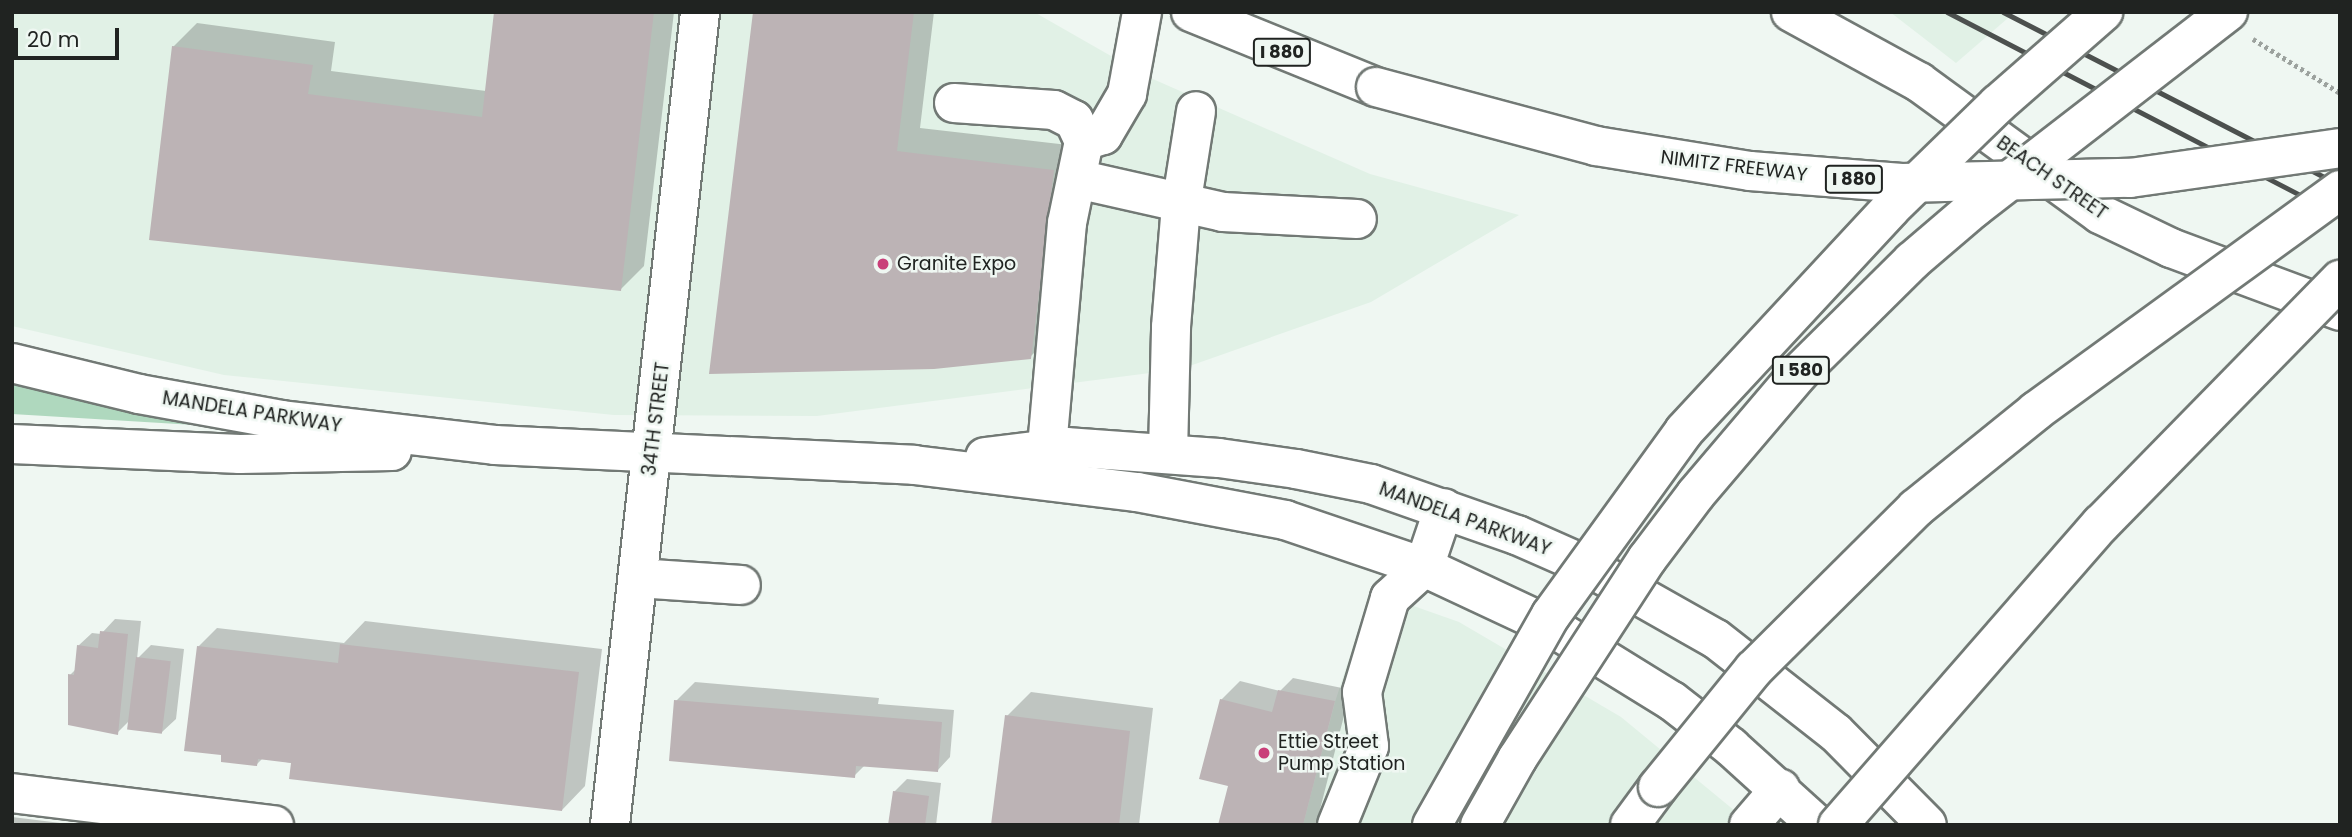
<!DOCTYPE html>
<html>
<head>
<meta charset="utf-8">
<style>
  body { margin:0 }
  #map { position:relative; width:2352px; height:837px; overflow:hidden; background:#eff7f2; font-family:Poppins,sans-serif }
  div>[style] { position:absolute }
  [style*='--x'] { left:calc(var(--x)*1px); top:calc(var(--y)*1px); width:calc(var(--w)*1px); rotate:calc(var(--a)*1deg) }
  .built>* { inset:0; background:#e1f1e6 }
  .green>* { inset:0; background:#afd8be }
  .shadow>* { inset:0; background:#0003 }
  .building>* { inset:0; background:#bcb3b5; transform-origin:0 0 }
  .path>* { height:4.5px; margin-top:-2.25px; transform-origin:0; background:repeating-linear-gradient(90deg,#9ca29e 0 3.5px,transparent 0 7px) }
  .roads { filter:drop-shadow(2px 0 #727975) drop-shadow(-2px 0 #727975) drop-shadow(0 2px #727975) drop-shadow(0 -2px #727975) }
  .minor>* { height:38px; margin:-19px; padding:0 19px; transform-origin:19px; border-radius:19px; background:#fff }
  .major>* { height:38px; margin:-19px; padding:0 19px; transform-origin:19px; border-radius:19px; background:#fff }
  .highway>* { height:38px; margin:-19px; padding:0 19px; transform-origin:19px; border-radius:19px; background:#fff }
  .rail>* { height:5px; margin:-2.5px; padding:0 2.5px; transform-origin:2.5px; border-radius:2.5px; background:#4c504e }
  .bridges { filter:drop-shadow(2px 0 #727975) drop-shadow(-2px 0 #727975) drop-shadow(0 2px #727975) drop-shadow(0 -2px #727975) }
  .highway-bridge>* { height:38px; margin:-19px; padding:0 19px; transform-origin:19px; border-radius:19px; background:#fff }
  .dots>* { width:19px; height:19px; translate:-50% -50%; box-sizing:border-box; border:4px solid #eff7f2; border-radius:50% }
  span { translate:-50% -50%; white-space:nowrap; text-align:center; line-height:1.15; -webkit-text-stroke:5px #eff7f2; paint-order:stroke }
  .shield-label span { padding:2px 5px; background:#eff7f2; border:2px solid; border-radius:5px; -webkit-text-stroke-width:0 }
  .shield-label { font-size:18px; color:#202321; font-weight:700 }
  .street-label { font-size:19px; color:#202321 }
  .poi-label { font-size:19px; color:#202321 }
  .left { translate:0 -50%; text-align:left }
  .frame { position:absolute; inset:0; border:14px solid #202321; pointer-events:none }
  .scale { position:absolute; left:14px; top:28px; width:105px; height:32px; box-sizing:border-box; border:4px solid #202321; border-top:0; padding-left:9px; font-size:21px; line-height:24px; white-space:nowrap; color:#202321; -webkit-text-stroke:5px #eff7f2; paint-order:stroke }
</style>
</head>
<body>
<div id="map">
  <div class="built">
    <i style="clip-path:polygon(12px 12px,1034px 12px,1146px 76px,1370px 174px,1519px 215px,1371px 302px,1181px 369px,817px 416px,614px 415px,224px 375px,12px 326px)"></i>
    <i style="clip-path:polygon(1890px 12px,2015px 12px,1956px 63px)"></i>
    <i style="clip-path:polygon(1371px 591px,1459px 622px,1621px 717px,1752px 825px,1303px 825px,1335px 702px)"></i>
  </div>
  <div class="green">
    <i style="clip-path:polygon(12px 371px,211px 426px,12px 414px)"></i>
  </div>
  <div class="shadow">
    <i style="clip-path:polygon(496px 12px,674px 12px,644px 266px,620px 290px,173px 47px,197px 23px,335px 42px,331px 71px,486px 91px)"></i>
    <i style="clip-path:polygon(754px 12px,934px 12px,920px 128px,1077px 146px,1054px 333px,1030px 357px)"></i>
    <i style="clip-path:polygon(115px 619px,141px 621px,137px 659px,151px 645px,184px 649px,176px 719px,162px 732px,130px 720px,117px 733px,70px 675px,76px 669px,78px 646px,92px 633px,101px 634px)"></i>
    <i style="clip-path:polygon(365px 621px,602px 649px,585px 786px,562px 810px,263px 758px,256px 765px,198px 647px,217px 628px,344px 643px)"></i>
    <i style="clip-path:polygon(1293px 678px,1347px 689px,1342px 707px,1346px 708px,1316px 825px,1220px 825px,1230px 785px,1221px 700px,1240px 681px,1280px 691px)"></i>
    <i style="clip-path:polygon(695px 682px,879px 698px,878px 704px,954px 710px,950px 757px,937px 771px,865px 765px,854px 776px,676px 701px)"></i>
    <i style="clip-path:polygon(1031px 692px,1153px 708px,1139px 825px,993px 825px,1007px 716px)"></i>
    <i style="clip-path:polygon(907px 779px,941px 783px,936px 825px,890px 825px,894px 792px)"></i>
    <i style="clip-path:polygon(12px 817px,77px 825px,12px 825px)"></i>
  </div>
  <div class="building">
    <i style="clip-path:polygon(494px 12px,654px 12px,621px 291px,149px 240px,172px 46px,313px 65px,308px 94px,482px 117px)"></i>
    <i style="clip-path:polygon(753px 12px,914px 12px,897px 151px,1054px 170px,1031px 359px,934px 369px,709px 374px)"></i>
    <i style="clip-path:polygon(100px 631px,128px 634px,118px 735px,68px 725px,68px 674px,74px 675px,77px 645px,98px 648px)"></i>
    <i style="clip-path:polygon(340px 644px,579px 672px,562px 811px,289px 779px,291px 763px,258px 759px,257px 766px,221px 762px,221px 755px,184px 751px,197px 646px,338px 663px)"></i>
    <i style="left:136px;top:657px;width:35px;height:73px;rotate:7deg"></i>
    <i style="clip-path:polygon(1278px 690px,1335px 701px,1303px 825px,1218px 825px,1228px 786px,1199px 779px,1220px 699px,1272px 712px)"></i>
    <i style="clip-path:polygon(674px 700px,942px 722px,938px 772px,856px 766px,855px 778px,669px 761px)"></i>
    <i style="clip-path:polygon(1005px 715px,1130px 731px,1119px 825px,991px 825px)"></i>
    <i style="clip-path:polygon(893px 791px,929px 796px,925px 825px,888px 825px)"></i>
  </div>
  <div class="path">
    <i style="--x:2253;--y:39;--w:102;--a:31.8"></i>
  </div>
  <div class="roads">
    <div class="minor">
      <i style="--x:1791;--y:12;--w:146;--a:28.7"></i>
      <i style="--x:1919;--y:82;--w:224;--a:36.1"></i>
      <i style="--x:2100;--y:214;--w:79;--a:25.6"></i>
      <i style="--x:2171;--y:248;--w:180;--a:20.4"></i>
      <i style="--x:954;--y:103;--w:100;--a:4"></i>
      <i style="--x:1054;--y:110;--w:22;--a:27"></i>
      <i style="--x:1074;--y:120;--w:23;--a:65"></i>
      <i style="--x:1084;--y:141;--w:84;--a:101.7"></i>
      <i style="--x:1067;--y:223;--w:227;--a:95.1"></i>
      <i style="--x:1084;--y:141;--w:20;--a:-18"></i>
      <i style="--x:1103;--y:135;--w:48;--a:-59.7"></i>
      <i style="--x:1127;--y:94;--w:83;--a:-79.6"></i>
      <i style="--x:1077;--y:179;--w:150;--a:12.7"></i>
      <i style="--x:1223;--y:212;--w:134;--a:3"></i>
      <i style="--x:1168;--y:453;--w:126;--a:-88.6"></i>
      <i style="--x:1171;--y:327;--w:121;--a:-85.3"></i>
      <i style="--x:1181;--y:206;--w:96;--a:-81"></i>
      <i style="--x:638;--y:578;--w:103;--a:3.9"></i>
      <i style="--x:12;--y:793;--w:264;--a:7"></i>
      <i style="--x:610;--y:825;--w:818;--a:-83.68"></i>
      <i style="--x:1337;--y:825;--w:85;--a:-67.9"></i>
      <i style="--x:1369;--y:746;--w:54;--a:-97.4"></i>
      <i style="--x:1362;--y:692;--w:98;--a:-73.4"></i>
      <i style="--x:1390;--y:598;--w:46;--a:-42.4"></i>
      <i style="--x:1424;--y:567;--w:62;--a:-71.3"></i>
      <i style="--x:1749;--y:825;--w:48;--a:-49.3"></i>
    </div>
    <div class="major">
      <i style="--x:12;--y:363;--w:131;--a:13.7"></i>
      <i style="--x:139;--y:394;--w:145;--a:10.3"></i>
      <i style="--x:282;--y:420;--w:214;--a:6.7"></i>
      <i style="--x:495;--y:445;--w:419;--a:2.7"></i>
      <i style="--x:914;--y:465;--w:225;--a:6.9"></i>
      <i style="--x:1137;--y:492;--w:151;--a:10.7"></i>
      <i style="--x:1285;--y:520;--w:147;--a:18.7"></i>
      <i style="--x:1424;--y:567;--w:141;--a:25.1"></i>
      <i style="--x:1552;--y:627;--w:141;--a:31.7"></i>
      <i style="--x:1672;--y:701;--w:75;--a:37.9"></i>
      <i style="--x:1731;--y:747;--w:116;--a:42.2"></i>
      <i style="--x:12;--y:444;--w:228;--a:2.5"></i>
      <i style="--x:240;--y:454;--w:152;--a:-1.1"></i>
      <i style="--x:985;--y:457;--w:82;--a:-7"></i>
      <i style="--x:1066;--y:447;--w:153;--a:4.1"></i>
      <i style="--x:1219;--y:458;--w:78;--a:8.1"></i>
      <i style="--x:1296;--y:469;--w:76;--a:11.3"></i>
      <i style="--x:1371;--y:484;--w:155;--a:19.3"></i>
      <i style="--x:1517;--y:535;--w:74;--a:23.8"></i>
      <i style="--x:1585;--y:565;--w:150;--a:29.5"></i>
      <i style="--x:1716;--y:639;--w:152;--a:38.1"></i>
      <i style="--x:1836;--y:733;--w:129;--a:45.3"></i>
    </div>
    <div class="highway">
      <i style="--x:1191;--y:12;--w:200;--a:22.1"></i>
      <i style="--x:1630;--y:825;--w:47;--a:-53.6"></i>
    </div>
  </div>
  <div class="rail">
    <i style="--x:1947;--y:12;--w:443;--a:27.4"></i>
    <i style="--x:2003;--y:12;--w:379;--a:27.2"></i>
  </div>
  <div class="bridges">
    <div class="highway-bridge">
      <i style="--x:1376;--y:87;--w:228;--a:15"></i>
      <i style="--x:1596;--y:146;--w:156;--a:9.2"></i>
      <i style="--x:1750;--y:171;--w:152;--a:4.5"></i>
      <i style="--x:1902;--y:183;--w:228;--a:-1.3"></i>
      <i style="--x:2130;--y:178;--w:212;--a:-8.1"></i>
      <i style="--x:1658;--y:787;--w:152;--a:-50.9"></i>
      <i style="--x:1754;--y:669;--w:228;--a:-44.8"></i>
      <i style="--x:1916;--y:508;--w:154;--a:-38.9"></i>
      <i style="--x:2036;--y:411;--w:376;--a:-36"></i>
      <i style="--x:1432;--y:825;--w:241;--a:-60.5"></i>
      <i style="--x:1551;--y:615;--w:227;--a:-54.1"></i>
      <i style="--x:1684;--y:431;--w:304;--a:-47.1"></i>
      <i style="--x:1891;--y:208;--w:149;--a:-44.2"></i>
      <i style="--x:1998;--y:104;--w:140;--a:-41.2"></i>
      <i style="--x:1480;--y:825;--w:76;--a:-60.7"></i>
      <i style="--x:1517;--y:759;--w:239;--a:-57"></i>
      <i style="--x:1647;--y:559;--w:81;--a:-53"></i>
      <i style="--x:1696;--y:494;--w:159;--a:-49.6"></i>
      <i style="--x:1799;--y:373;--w:159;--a:-44.7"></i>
      <i style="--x:1912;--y:261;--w:82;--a:-40.5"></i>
      <i style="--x:1974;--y:208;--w:321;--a:-37.7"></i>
      <i style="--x:1838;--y:825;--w:400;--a:-48.9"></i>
      <i style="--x:2101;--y:524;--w:342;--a:-45.6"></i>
    </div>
  </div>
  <div class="dots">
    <i style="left:883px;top:264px;background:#c93f79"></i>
    <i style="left:1264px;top:753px;background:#c93f79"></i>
  </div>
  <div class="shield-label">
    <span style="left:1282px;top:52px">I 880</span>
    <span style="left:1854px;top:179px">I 880</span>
    <span style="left:1801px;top:370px">I 580</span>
  </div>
  <div class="street-label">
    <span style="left:1734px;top:166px;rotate:7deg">NIMITZ FREEWAY</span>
    <span style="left:2052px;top:178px;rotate:35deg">BEACH STREET</span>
    <span style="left:252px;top:412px;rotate:9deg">MANDELA PARKWAY</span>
    <span style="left:656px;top:419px;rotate:-83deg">34TH STREET</span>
    <span style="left:1465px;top:519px;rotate:20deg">MANDELA PARKWAY</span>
  </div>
  <div class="poi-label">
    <span class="left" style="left:897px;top:264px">Granite Expo</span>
    <span class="left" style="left:1278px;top:753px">Ettie Street<br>Pump Station</span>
  </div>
  <div class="frame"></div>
  <div class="scale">20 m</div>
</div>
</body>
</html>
